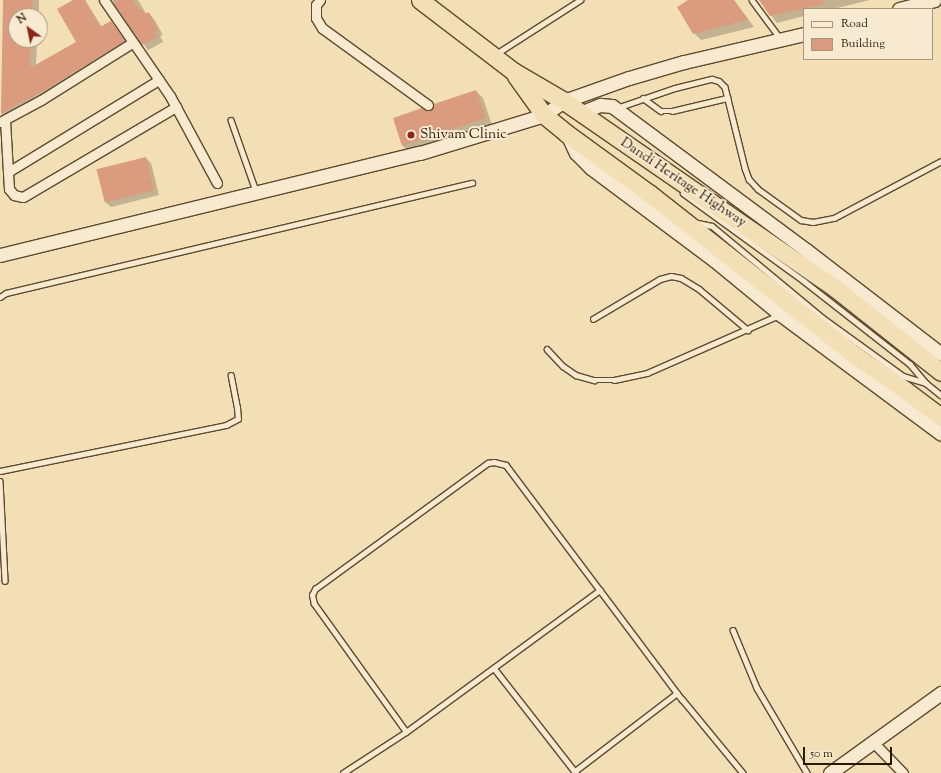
<!DOCTYPE html>
<html>
<head>
<meta charset="utf-8">
<style>
  body { margin:0 }
  #map { position:relative; width:941px; height:773px; overflow:hidden; background:#f3dfb6; font-family:"Sorts Mill Goudy",serif }
  div>[style] { position:absolute }
  [style*='--x'] { left:calc(var(--x)*1px); top:calc(var(--y)*1px); width:calc(var(--w)*1px); rotate:calc(var(--a)*1deg) }
  .shadow>* { inset:0; background:#0003 }
  .building>* { inset:0; background:#db9b7e; transform-origin:0 0 }
  .roads { filter:drop-shadow(1px 0 #5e4a2e) drop-shadow(-1px 0 #5e4a2e) drop-shadow(0 1px #5e4a2e) drop-shadow(0 -1px #5e4a2e) }
  .lane>* { height:4.5px; margin:-2.25px; padding:0 2.25px; transform-origin:2.25px; border-radius:2.25px; background:#f7ead0 }
  .street>* { height:9px; margin:-4.5px; padding:0 4.5px; transform-origin:4.5px; border-radius:4.5px; background:#f7ead0 }
  .secondary>* { height:13px; margin:-6.5px; padding:0 6.5px; transform-origin:6.5px; border-radius:6.5px; background:#f7ead0 }
  .highway>* { height:17px; margin:-8.5px; padding:0 8.5px; transform-origin:8.5px; border-radius:8.5px; background:#f3dfb6 }
  .dots>* { width:11px; height:11px; translate:-50% -50%; box-sizing:border-box; border:2px solid #f7ead0; border-radius:50% }
  span { translate:-50% -50%; white-space:nowrap; text-align:center; line-height:1.15; -webkit-text-stroke:4px #f7ead0; paint-order:stroke }
  .poi-label { font-size:14px; color:#2c1800 }
  .left { translate:0 -50%; text-align:left }
  .street-label { font-size:14px; color:#2c1800 }
  .legend { position:absolute; left:803px; top:8px; width:130px; height:52px; box-sizing:border-box; background:#f7ead0; border:1px solid #a6967d; margin:0; padding:5px 7px; list-style:none; font-size:12px; color:#2c1800 }
  .legend li { display:flex; align-items:center; gap:8px; height:20px }
  .legend b { width:20px; border:1px solid #a6967d }
  .north { position:absolute; left:8px; top:8px; width:40px; height:40px; box-sizing:border-box; background:#f7ead0; border:1px solid #a6967d; border-radius:50%; rotate:327deg; font-size:11px; font-weight:700; line-height:16px; text-align:center; color:#2c1800 }
  .north::after { content:''; display:block; margin:auto; width:14px; height:18px; background:#8f2418; clip-path:polygon(50% 0,100% 100%,50% 72%,0 100%) }
  .scale { position:absolute; left:803px; top:747px; width:89px; height:18px; box-sizing:border-box; border:2px solid #2c1800; border-top:0; padding-left:5px; font-size:12px; line-height:14px; white-space:nowrap; color:#2c1800; -webkit-text-stroke:3px #f7ead0; paint-order:stroke }
</style>
</head>
<body>
<div id="map">
  <div class="shadow">
    <i style="clip-path:polygon(4px 0,39px 0,39px 16px,16px 16px,16px 40px,37px 40px,36px 66px,77px 42px,75px 0,85px 0,102px 27px,111px 22px,130px 47px,9px 120px,2px 114px)"></i>
    <i style="clip-path:polygon(112px 0,138px 0,147px 15px,149px 14px,154px 19px,163px 35px,160px 36px,163px 42px,148px 50px)"></i>
    <i style="clip-path:polygon(690px 0,734px 0,754px 27px,701px 40px,694px 33px)"></i>
    <i style="clip-path:polygon(760px 0,870px 0,833px 9px,804px 9px,804px 16px,777px 23px)"></i>
    <i style="clip-path:polygon(476px 91px,483px 98px,492px 125px,410px 153px,403px 146px,394px 119px,431px 112px)"></i>
    <i style="clip-path:polygon(146px 158px,151px 163px,159px 195px,111px 207px,105px 202px,98px 170px)"></i>
  </div>
  <div class="building">
    <i style="clip-path:polygon(3px 0,33px 0,32px 16px,16px 16px,16px 40px,31px 40px,30px 68px,76px 42px,57px 9px,73px 0,85px 0,100px 27px,111px 21px,125px 41px,45px 90px,1px 114px)"></i>
    <i style="clip-path:polygon(119px 0,133px 0,139px 10px,142px 9px,145px 14px,149px 12px,158px 30px,155px 31px,158px 37px,142px 45px,113px 3px)"></i>
    <i style="clip-path:polygon(688px 0,734px 0,748px 20px,693px 34px,677px 7px)"></i>
    <i style="clip-path:polygon(759px 0,823px 0,824px 4px,770px 16px)"></i>
    <i style="clip-path:polygon(476px 90px,486px 118px,402px 146px,393px 118px,422px 108px,430px 111px,434px 104px)"></i>
    <i style="left:146px;top:157px;width:34px;height:51px;rotate:76deg"></i>
  </div>
  <div class="roads">
    <div class="lane">
      <i style="--x:752;--y:0;--w:47;--a:53.6"></i>
      <i style="--x:496;--y:54;--w:100;--a:-32.7"></i>
      <i style="--x:643;--y:98;--w:22;--a:36"></i>
      <i style="--x:661;--y:111;--w:11;--a:0"></i>
      <i style="--x:672;--y:111;--w:57;--a:-13.3"></i>
      <i style="--x:617;--y:108;--w:61;--a:-19"></i>
      <i style="--x:675;--y:88;--w:38;--a:-14"></i>
      <i style="--x:712;--y:79;--w:7;--a:16"></i>
      <i style="--x:719;--y:81;--w:8;--a:45"></i>
      <i style="--x:725;--y:87;--w:83;--a:76.1"></i>
      <i style="--x:745;--y:168;--w:12;--a:70"></i>
      <i style="--x:749;--y:179;--w:13;--a:48"></i>
      <i style="--x:758;--y:189;--w:53;--a:35.8"></i>
      <i style="--x:801;--y:220;--w:12;--a:9"></i>
      <i style="--x:813;--y:222;--w:21;--a:-11"></i>
      <i style="--x:834;--y:218;--w:121;--a:-28"></i>
      <i style="--x:231;--y:120;--w:75;--a:70.6"></i>
      <i style="--x:683;--y:193;--w:150;--a:36"></i>
      <i style="--x:804;--y:281;--w:135;--a:38.1"></i>
      <i style="--x:910;--y:364;--w:25;--a:50"></i>
      <i style="--x:926;--y:383;--w:19;--a:39"></i>
      <i style="--x:693;--y:222;--w:19;--a:12"></i>
      <i style="--x:712;--y:226;--w:144;--a:39.7"></i>
      <i style="--x:823;--y:318;--w:99;--a:35.9"></i>
      <i style="--x:903;--y:376;--w:24;--a:17"></i>
      <i style="--x:0;--y:297;--w:7;--a:-34"></i>
      <i style="--x:6;--y:293;--w:479;--a:-13.3"></i>
      <i style="--x:593;--y:319;--w:78;--a:-30.8"></i>
      <i style="--x:660;--y:279;--w:11;--a:-15"></i>
      <i style="--x:671;--y:276;--w:10;--a:11"></i>
      <i style="--x:681;--y:278;--w:21;--a:31"></i>
      <i style="--x:699;--y:289;--w:64;--a:39.9"></i>
      <i style="--x:547;--y:349;--w:23;--a:47"></i>
      <i style="--x:563;--y:366;--w:16;--a:35"></i>
      <i style="--x:576;--y:375;--w:19;--a:16"></i>
      <i style="--x:594;--y:380;--w:20;--a:0"></i>
      <i style="--x:614;--y:380;--w:34;--a:-12"></i>
      <i style="--x:647;--y:373;--w:144;--a:-23.7"></i>
      <i style="--x:0;--y:471;--w:231;--a:-11.5"></i>
      <i style="--x:226;--y:425;--w:13;--a:-27"></i>
      <i style="--x:238;--y:419;--w:11;--a:-95"></i>
      <i style="--x:237;--y:408;--w:33;--a:-101"></i>
      <i style="--x:0;--y:481;--w:100;--a:87.1"></i>
      <i style="--x:733;--y:630;--w:63;--a:67.5"></i>
      <i style="--x:757;--y:688;--w:99;--a:59.5"></i>
      <i style="--x:494;--y:668;--w:133;--a:52"></i>
      <i style="--x:406;--y:732;--w:158;--a:-125.7"></i>
      <i style="--x:314;--y:604;--w:9;--a:-103"></i>
      <i style="--x:312;--y:595;--w:7;--a:-63"></i>
      <i style="--x:315;--y:589;--w:214;--a:-36.1"></i>
      <i style="--x:488;--y:463;--w:6;--a:-9"></i>
      <i style="--x:494;--y:462;--w:12;--a:14"></i>
      <i style="--x:506;--y:465;--w:293;--a:53.1"></i>
      <i style="--x:682;--y:699;--w:96;--a:50.5"></i>
      <i style="--x:575;--y:771;--w:128;--a:-37.4"></i>
      <i style="--x:343;--y:773;--w:75;--a:-33.1"></i>
      <i style="--x:406;--y:732;--w:240;--a:-36.2"></i>
    </div>
    <div class="street">
      <i style="--x:104;--y:0;--w:116;--a:55.5"></i>
      <i style="--x:170;--y:96;--w:99;--a:61.6"></i>
      <i style="--x:320;--y:0;--w:6;--a:129"></i>
      <i style="--x:316;--y:5;--w:13;--a:90"></i>
      <i style="--x:316;--y:18;--w:12;--a:59"></i>
      <i style="--x:322;--y:28;--w:131;--a:36"></i>
      <i style="--x:5;--y:120;--w:69;--a:86.7"></i>
      <i style="--x:9;--y:189;--w:8;--a:50"></i>
      <i style="--x:14;--y:195;--w:9;--a:13"></i>
      <i style="--x:23;--y:197;--w:178;--a:-30.5"></i>
      <i style="--x:0;--y:122;--w:47;--a:-28.2"></i>
      <i style="--x:41;--y:100;--w:107;--a:-32.1"></i>
      <i style="--x:8;--y:172;--w:177;--a:-31.4"></i>
      <i style="--x:873;--y:742;--w:43;--a:45.9"></i>
    </div>
    <div class="secondary">
      <i style="--x:899;--y:9;--w:36;--a:-14"></i>
      <i style="--x:580;--y:113;--w:22;--a:-22"></i>
      <i style="--x:600;--y:105;--w:12;--a:5"></i>
      <i style="--x:612;--y:106;--w:242;--a:36.6"></i>
      <i style="--x:806;--y:250;--w:170;--a:37.6"></i>
      <i style="--x:567;--y:134;--w:21;--a:65"></i>
      <i style="--x:576;--y:153;--w:21;--a:45"></i>
      <i style="--x:591;--y:168;--w:154;--a:36.8"></i>
      <i style="--x:714;--y:260;--w:87;--a:39.4"></i>
      <i style="--x:781;--y:315;--w:199;--a:36.6"></i>
      <i style="--x:0;--y:255;--w:432;--a:-13.7"></i>
      <i style="--x:420;--y:153;--w:130;--a:-17"></i>
      <i style="--x:544;--y:115;--w:24;--a:-35"></i>
      <i style="--x:564;--y:101;--w:69;--a:-19.5"></i>
      <i style="--x:629;--y:78;--w:57;--a:-16.2"></i>
      <i style="--x:684;--y:62;--w:123;--a:-13.1"></i>
      <i style="--x:830;--y:773;--w:137;--a:-35.8"></i>
    </div>
    <div class="highway">
      <i style="--x:420;--y:0;--w:117;--a:37.4"></i>
      <i style="--x:513;--y:71;--w:59;--a:30.5"></i>
      <i style="--x:564;--y:101;--w:329;--a:34.6"></i>
      <i style="--x:835;--y:288;--w:135;--a:38.4"></i>
      <i style="--x:516;--y:76;--w:48;--a:54.3"></i>
      <i style="--x:544;--y:115;--w:28;--a:39"></i>
      <i style="--x:566;--y:133;--w:104;--a:36"></i>
      <i style="--x:650;--y:194;--w:262;--a:38.2"></i>
      <i style="--x:856;--y:356;--w:60;--a:34.8"></i>
      <i style="--x:905;--y:390;--w:45;--a:36.9"></i>
    </div>
  </div>
  <div class="dots">
    <i style="left:411px;top:135px;background:#8f2418"></i>
  </div>
  <div class="poi-label">
    <span class="left" style="left:420px;top:135px">Shivam Clinic</span>
  </div>
  <div class="street-label">
    <span style="left:683px;top:183px;rotate:34deg">Dandi Heritage Highway</span>
  </div>
  <ul class="legend">
  <li><b style="height:5px;background:#f7ead0"></b>Road</li>
  <li><b style="height:11px;background:#db9b7e"></b>Building</li>
  </ul>
  <div class="north">N</div>
  <div class="scale">50 m</div>
</div>
</body>
</html>
